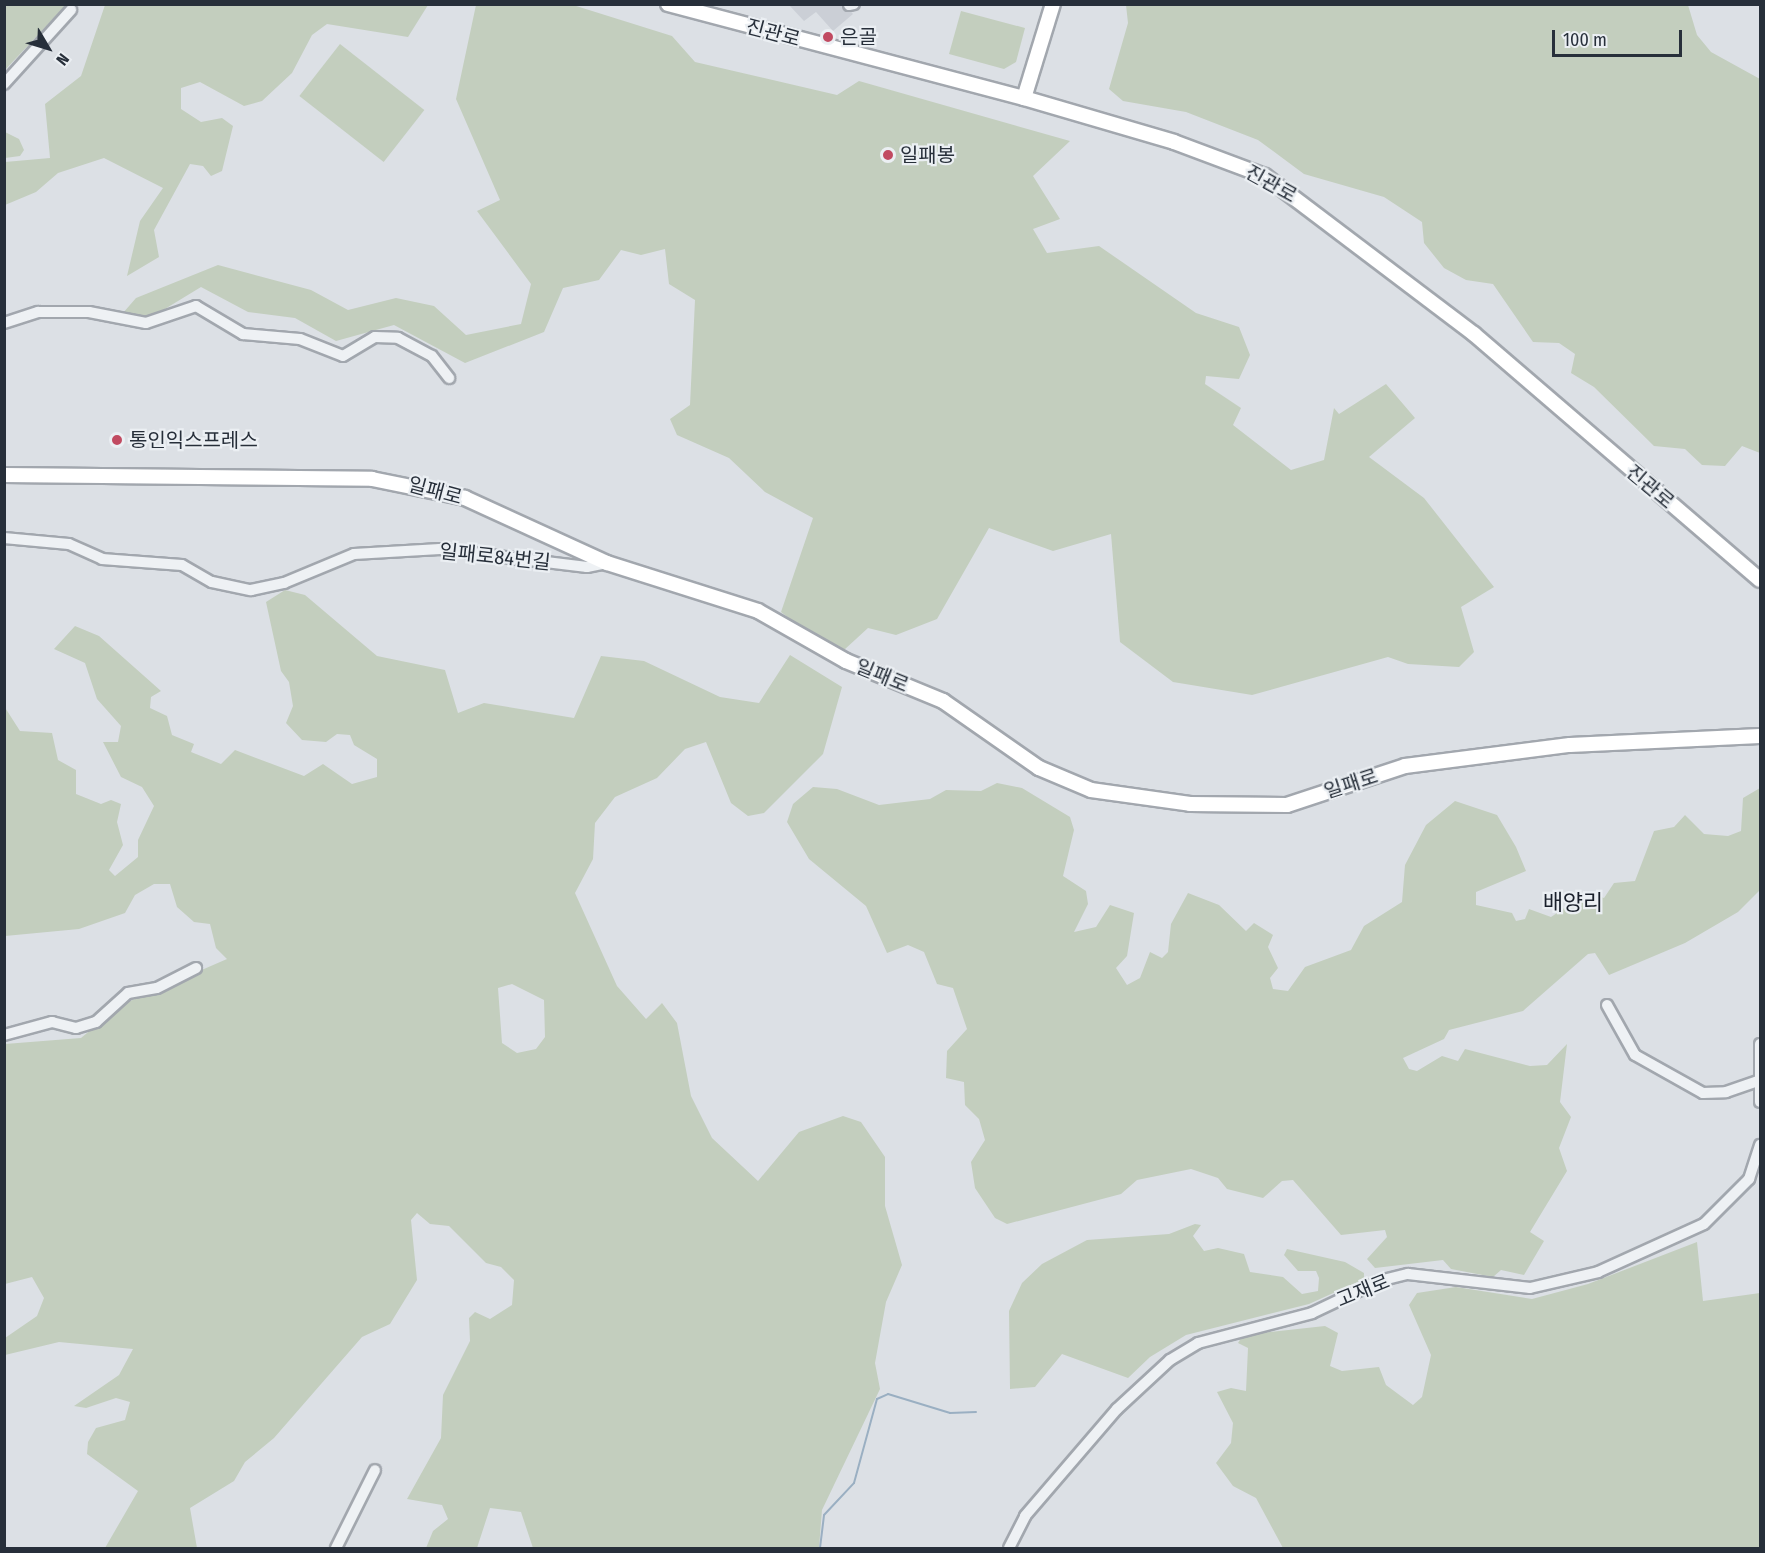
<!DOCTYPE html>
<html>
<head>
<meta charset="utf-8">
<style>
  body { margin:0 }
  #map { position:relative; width:1765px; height:1553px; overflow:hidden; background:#dce0e5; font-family:"Fira Sans Condensed","Noto Sans KR",sans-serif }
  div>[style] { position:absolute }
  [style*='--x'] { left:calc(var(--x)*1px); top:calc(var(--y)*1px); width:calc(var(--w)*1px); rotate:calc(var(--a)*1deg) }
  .built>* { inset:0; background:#cbcfd6 }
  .green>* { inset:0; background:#c3cebe; transform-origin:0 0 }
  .stream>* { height:2px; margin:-1px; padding:0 1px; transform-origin:1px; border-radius:1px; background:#9aafc2 }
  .roads { filter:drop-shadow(2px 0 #a2a7ae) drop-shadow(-2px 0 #a2a7ae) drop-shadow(0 2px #a2a7ae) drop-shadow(0 -2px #a2a7ae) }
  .street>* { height:10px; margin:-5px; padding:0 5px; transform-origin:5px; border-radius:5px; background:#eef1f4 }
  .secondary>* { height:14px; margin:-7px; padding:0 7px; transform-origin:7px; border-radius:7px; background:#fff }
  .dots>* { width:16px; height:16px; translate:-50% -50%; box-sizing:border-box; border:3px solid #ebeff3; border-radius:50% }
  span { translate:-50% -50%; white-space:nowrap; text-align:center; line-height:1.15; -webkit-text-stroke:4.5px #ebeff3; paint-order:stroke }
  .street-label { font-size:20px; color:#272f3a }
  .poi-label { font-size:20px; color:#272f3a }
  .left { translate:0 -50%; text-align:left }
  .quarter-label { font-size:22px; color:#1a202b }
  .frame { position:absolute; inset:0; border:6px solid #272f3a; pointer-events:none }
  .north { position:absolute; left:18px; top:18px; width:60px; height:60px; -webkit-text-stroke:4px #ebeff3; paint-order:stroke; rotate:128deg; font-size:16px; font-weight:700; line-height:24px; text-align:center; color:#272f3a }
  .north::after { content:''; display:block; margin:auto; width:21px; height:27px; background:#272f3a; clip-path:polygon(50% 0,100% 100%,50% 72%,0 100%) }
  .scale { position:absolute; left:1552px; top:30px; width:130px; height:27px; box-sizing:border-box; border:3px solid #272f3a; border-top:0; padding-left:8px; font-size:18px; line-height:21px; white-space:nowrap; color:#272f3a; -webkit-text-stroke:4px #ebeff3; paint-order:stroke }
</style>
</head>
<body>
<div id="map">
  <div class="built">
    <i style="clip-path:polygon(789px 5px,845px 5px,853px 14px,833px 31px,816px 12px,804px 21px)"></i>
  </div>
  <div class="green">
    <i style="clip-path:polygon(5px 4px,66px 5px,5px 70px,4px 5px)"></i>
    <i style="clip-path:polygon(105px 5px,105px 4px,428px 5px,408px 37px,327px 24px,312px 35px,292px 73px,262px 101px,244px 106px,200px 82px,181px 88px,181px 109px,201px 122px,222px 118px,233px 126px,222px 171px,211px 176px,203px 166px,190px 164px,154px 230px,159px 257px,127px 276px,140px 221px,163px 188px,104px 158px,58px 173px,36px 192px,5px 205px,5px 162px,50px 158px,45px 104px,81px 76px)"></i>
    <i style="clip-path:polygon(476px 5px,573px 5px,672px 36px,695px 62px,837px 95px,859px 81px,1070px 141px,1033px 176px,1060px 219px,1033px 229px,1047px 253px,1099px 246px,1196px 313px,1239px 327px,1250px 355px,1239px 379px,1206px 376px,1205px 384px,1241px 408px,1233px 425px,1291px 470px,1324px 460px,1334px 408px,1339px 414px,1386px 384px,1415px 418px,1369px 457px,1424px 498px,1494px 587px,1461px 607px,1474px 652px,1459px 667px,1408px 664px,1388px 657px,1252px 695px,1173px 682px,1120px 642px,1111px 534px,1053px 551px,989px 528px,937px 619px,896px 635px,868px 628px,844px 650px,811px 635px,781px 612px,813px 518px,765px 492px,729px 458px,677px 435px,670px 419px,690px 405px,695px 300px,669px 284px,665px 249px,641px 255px,621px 250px,599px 280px,563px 288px,544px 332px,465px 363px,394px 325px,336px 341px,295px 318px,248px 312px,201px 287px,155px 315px,141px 319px,123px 313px,136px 298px,218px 265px,311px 290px,348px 310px,396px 298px,434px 306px,466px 335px,521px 324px,531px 284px,477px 211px,500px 200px,456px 99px)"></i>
    <i style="clip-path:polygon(1126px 5px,1688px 5px,1697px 35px,1711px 52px,1760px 79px,1760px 453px,1742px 446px,1725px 466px,1702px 465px,1685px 449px,1654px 446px,1594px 387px,1571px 373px,1575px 354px,1559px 343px,1533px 342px,1493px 284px,1466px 280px,1444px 268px,1424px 243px,1422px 222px,1384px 197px,1304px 174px,1258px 140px,1186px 112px,1123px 101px,1109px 89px,1128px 23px)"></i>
    <i style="clip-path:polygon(961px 11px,1025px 28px,1016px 62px,1004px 69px,949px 54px)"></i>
    <i style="left:340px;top:44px;width:107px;height:66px;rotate:38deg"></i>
    <i style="clip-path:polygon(5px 132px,19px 139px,24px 150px,20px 156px,5px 158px)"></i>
    <i style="clip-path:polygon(evenodd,285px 590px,305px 595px,377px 656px,445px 670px,458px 713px,484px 703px,574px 718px,601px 656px,644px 661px,720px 697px,759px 703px,790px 655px,842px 687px,823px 754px,764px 813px,748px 816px,731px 803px,706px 742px,685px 749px,657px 778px,615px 797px,595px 823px,593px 859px,575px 893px,617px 986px,646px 1019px,662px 1003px,677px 1023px,691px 1096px,712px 1138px,758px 1181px,799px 1132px,843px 1116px,861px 1122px,885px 1157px,885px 1206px,902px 1265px,886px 1302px,875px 1363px,880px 1389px,822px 1510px,819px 1548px,533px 1548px,521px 1512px,490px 1508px,477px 1548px,426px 1548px,433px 1531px,448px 1519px,442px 1505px,407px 1499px,441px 1438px,443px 1395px,470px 1341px,469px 1318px,475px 1312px,490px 1319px,512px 1305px,514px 1280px,501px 1267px,486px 1263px,449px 1226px,430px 1224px,417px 1213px,411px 1220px,417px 1280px,390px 1324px,362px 1337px,274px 1438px,245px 1462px,234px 1481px,190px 1508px,197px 1548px,105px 1548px,138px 1491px,87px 1454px,88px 1442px,96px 1428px,125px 1420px,130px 1402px,116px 1398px,86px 1408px,74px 1406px,119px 1375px,133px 1349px,59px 1342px,5px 1355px,5px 1338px,37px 1316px,44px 1298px,32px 1277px,5px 1284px,5px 1044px,81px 1038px,121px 1005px,227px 959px,216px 948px,210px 924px,194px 922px,177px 907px,170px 884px,154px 884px,135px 895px,125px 913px,79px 929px,5px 936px,4px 706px,20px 731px,52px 733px,58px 760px,76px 770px,76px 794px,101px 804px,111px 800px,121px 804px,117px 822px,123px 845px,109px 870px,115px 876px,138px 857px,138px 840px,154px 806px,142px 787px,121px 777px,103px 742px,118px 742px,121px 726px,97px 699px,85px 663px,54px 649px,75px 626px,99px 636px,161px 691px,151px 697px,150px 708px,167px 716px,172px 735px,194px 744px,191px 752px,221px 764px,235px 750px,304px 776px,323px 764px,352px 784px,377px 777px,377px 759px,354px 745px,350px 735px,337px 734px,326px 742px,302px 740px,286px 723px,293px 706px,289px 682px,281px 671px,266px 602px,285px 590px,512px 984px,544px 1000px,545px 1037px,536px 1049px,517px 1053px,502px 1043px,498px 988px,512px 984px)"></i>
    <i style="clip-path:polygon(997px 783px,1022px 788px,1070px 817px,1074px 830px,1063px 876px,1086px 891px,1088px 904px,1074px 932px,1096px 927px,1110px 905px,1134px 913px,1127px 956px,1116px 968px,1127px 985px,1140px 978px,1150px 952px,1162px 958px,1168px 952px,1171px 924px,1188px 893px,1219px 905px,1246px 931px,1254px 923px,1273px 935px,1268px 947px,1278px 968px,1270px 978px,1273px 989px,1288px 991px,1305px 967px,1351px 950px,1364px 926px,1402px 902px,1405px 865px,1426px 825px,1455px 801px,1497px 815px,1516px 847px,1526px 871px,1476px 892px,1476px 905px,1512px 913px,1516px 921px,1525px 919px,1529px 909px,1551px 917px,1587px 893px,1604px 898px,1614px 883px,1635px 881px,1654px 831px,1674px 827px,1685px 815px,1704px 834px,1728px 836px,1741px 831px,1743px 798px,1760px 788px,1760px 890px,1738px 912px,1685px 943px,1609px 975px,1595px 953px,1588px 954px,1523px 1011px,1449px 1030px,1444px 1039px,1403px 1058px,1409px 1069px,1417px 1071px,1442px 1056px,1458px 1061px,1465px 1049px,1530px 1066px,1547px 1065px,1567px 1044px,1560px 1102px,1571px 1117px,1559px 1148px,1567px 1171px,1530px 1232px,1544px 1241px,1524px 1275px,1501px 1270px,1493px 1277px,1451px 1269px,1443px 1260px,1375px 1268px,1367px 1259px,1387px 1237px,1385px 1230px,1341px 1235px,1293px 1180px,1282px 1181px,1263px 1198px,1227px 1189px,1218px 1178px,1191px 1169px,1137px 1180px,1121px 1194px,1007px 1224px,995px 1218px,975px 1188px,971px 1162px,985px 1140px,979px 1119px,965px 1105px,964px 1082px,946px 1078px,947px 1051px,967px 1029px,953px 988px,937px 984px,924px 952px,908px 945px,887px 953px,866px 906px,809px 859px,787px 822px,793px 804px,813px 787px,837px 789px,879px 805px,930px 799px,946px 790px,981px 791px)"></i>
    <i style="clip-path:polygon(1195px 1224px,1201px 1225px,1193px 1236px,1204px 1251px,1218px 1248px,1244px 1254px,1250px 1272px,1283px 1277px,1302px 1294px,1318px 1291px,1319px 1278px,1316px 1271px,1298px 1271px,1284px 1255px,1287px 1249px,1345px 1262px,1364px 1273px,1364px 1279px,1309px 1304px,1186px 1335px,1150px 1357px,1128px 1378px,1062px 1354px,1035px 1387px,1010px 1389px,1009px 1311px,1022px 1283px,1042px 1264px,1087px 1240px,1169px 1234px)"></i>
    <i style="clip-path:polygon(1697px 1242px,1703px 1301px,1760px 1293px,1760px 1548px,1283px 1548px,1256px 1498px,1233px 1486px,1216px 1463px,1231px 1443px,1233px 1423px,1217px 1392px,1231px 1388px,1246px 1391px,1248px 1348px,1238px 1343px,1243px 1335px,1325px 1326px,1338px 1333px,1330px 1366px,1342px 1371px,1379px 1367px,1386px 1385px,1413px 1405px,1422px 1397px,1431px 1355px,1409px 1305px,1417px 1293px,1456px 1287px,1532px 1299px,1588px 1284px)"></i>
  </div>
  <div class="stream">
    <i style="--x:820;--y:1548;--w:33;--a:-83"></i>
    <i style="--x:824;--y:1515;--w:44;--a:-46.8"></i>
    <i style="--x:854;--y:1483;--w:87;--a:-74.7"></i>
    <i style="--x:877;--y:1399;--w:12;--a:-24"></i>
    <i style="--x:888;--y:1394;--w:65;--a:17"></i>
    <i style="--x:950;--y:1413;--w:26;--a:-2"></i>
  </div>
  <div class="roads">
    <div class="street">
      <i style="--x:849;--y:5;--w:5;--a:-11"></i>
      <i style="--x:4;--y:84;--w:100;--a:-47.8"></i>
      <i style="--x:4;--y:323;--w:36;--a:-18"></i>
      <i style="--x:38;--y:312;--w:51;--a:0"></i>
      <i style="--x:89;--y:312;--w:58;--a:10.9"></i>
      <i style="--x:146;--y:323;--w:53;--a:-18.8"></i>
      <i style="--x:196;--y:306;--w:55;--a:30.8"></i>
      <i style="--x:243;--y:334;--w:57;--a:5"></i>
      <i style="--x:300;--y:339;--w:46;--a:21.6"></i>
      <i style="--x:343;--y:356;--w:37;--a:-31"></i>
      <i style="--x:375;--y:337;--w:23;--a:2"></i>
      <i style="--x:398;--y:338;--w:38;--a:28"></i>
      <i style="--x:432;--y:356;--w:28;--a:52"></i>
      <i style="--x:4;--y:538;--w:65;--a:5.3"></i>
      <i style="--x:69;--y:544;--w:36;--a:24"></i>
      <i style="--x:102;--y:559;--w:80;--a:4.3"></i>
      <i style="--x:182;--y:565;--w:34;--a:30"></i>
      <i style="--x:212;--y:582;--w:40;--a:12"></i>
      <i style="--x:251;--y:590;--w:34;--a:-12"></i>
      <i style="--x:284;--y:583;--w:76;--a:-22.5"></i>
      <i style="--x:354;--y:554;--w:86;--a:-3.3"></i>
      <i style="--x:440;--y:549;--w:148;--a:7"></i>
      <i style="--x:587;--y:567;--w:20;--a:-11"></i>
      <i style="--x:1607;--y:1005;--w:57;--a:60.8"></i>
      <i style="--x:1635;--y:1055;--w:78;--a:29.2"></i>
      <i style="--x:1703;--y:1093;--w:23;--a:-2"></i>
      <i style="--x:1726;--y:1092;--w:36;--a:-19"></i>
      <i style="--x:4;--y:1035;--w:50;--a:-15.2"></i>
      <i style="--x:52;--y:1022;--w:25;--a:14"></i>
      <i style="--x:76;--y:1028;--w:21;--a:-17"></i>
      <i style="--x:96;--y:1022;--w:43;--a:-42.2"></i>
      <i style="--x:128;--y:993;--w:29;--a:-10"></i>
      <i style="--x:157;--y:988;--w:44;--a:-27.1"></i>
      <i style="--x:1760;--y:1044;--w:58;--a:90"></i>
      <i style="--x:336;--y:1548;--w:87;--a:-63.4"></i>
      <i style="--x:1009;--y:1548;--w:36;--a:-63"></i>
      <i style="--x:1025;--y:1516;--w:141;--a:-49.3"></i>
      <i style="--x:1117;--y:1409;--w:72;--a:-42.8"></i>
      <i style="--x:1170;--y:1360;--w:33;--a:-31"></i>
      <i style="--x:1198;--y:1343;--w:118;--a:-14.7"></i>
      <i style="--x:1312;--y:1313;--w:74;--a:-25.5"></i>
      <i style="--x:1379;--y:1281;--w:30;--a:-14"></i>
      <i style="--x:1408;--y:1274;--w:123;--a:6.5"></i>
      <i style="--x:1530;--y:1288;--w:70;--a:-13.2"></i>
      <i style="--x:1598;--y:1272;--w:116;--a:-24.4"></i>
      <i style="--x:1704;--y:1224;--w:64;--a:-45"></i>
      <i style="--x:1749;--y:1179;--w:36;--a:-72"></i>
    </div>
    <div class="secondary">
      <i style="--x:668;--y:4;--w:368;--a:14.8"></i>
      <i style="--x:1024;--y:98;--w:156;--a:16.3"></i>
      <i style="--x:1174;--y:142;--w:97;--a:20.5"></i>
      <i style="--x:1265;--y:176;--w:262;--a:37.1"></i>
      <i style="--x:1474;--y:334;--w:377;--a:40.7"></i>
      <i style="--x:1024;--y:98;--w:98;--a:-72.9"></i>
      <i style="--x:4;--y:475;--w:368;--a:0.6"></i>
      <i style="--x:372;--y:479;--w:95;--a:11.5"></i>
      <i style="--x:465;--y:498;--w:156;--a:24.6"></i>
      <i style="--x:607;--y:563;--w:158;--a:17.6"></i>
      <i style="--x:758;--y:611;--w:101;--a:29.6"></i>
      <i style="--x:846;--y:661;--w:105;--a:22.4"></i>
      <i style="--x:943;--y:701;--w:117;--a:34.9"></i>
      <i style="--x:1039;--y:768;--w:56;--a:22.9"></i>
      <i style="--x:1091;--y:790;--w:100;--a:8"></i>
      <i style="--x:1190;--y:804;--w:97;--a:0.6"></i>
      <i style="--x:1287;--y:805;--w:124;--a:-18.3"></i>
      <i style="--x:1405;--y:766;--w:166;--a:-7.3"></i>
      <i style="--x:1570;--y:745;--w:190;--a:-2.7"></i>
    </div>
  </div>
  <div class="dots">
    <i style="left:828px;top:37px;background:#c14a61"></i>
    <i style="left:888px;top:155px;background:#c14a61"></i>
    <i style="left:117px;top:440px;background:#c14a61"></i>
  </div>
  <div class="street-label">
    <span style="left:773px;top:33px;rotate:15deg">진관로</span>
    <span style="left:1271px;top:184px;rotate:29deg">진관로</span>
    <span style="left:1650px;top:487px;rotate:40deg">진관로</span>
    <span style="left:435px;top:491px;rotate:15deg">일패로</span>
    <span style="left:495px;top:557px;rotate:6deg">일패로84번길</span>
    <span style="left:882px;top:676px;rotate:22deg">일패로</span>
    <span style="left:1351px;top:784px;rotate:-18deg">일패로</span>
    <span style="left:1363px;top:1291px;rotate:-22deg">고재로</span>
  </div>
  <div class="poi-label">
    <span class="left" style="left:840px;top:37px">은골</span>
    <span class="left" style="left:900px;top:155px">일패봉</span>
    <span class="left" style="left:129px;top:440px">통인익스프레스</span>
  </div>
  <div class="quarter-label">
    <span style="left:1573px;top:903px">배양리</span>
  </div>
  <div class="frame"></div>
  <div class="north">N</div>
  <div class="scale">100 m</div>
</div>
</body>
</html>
